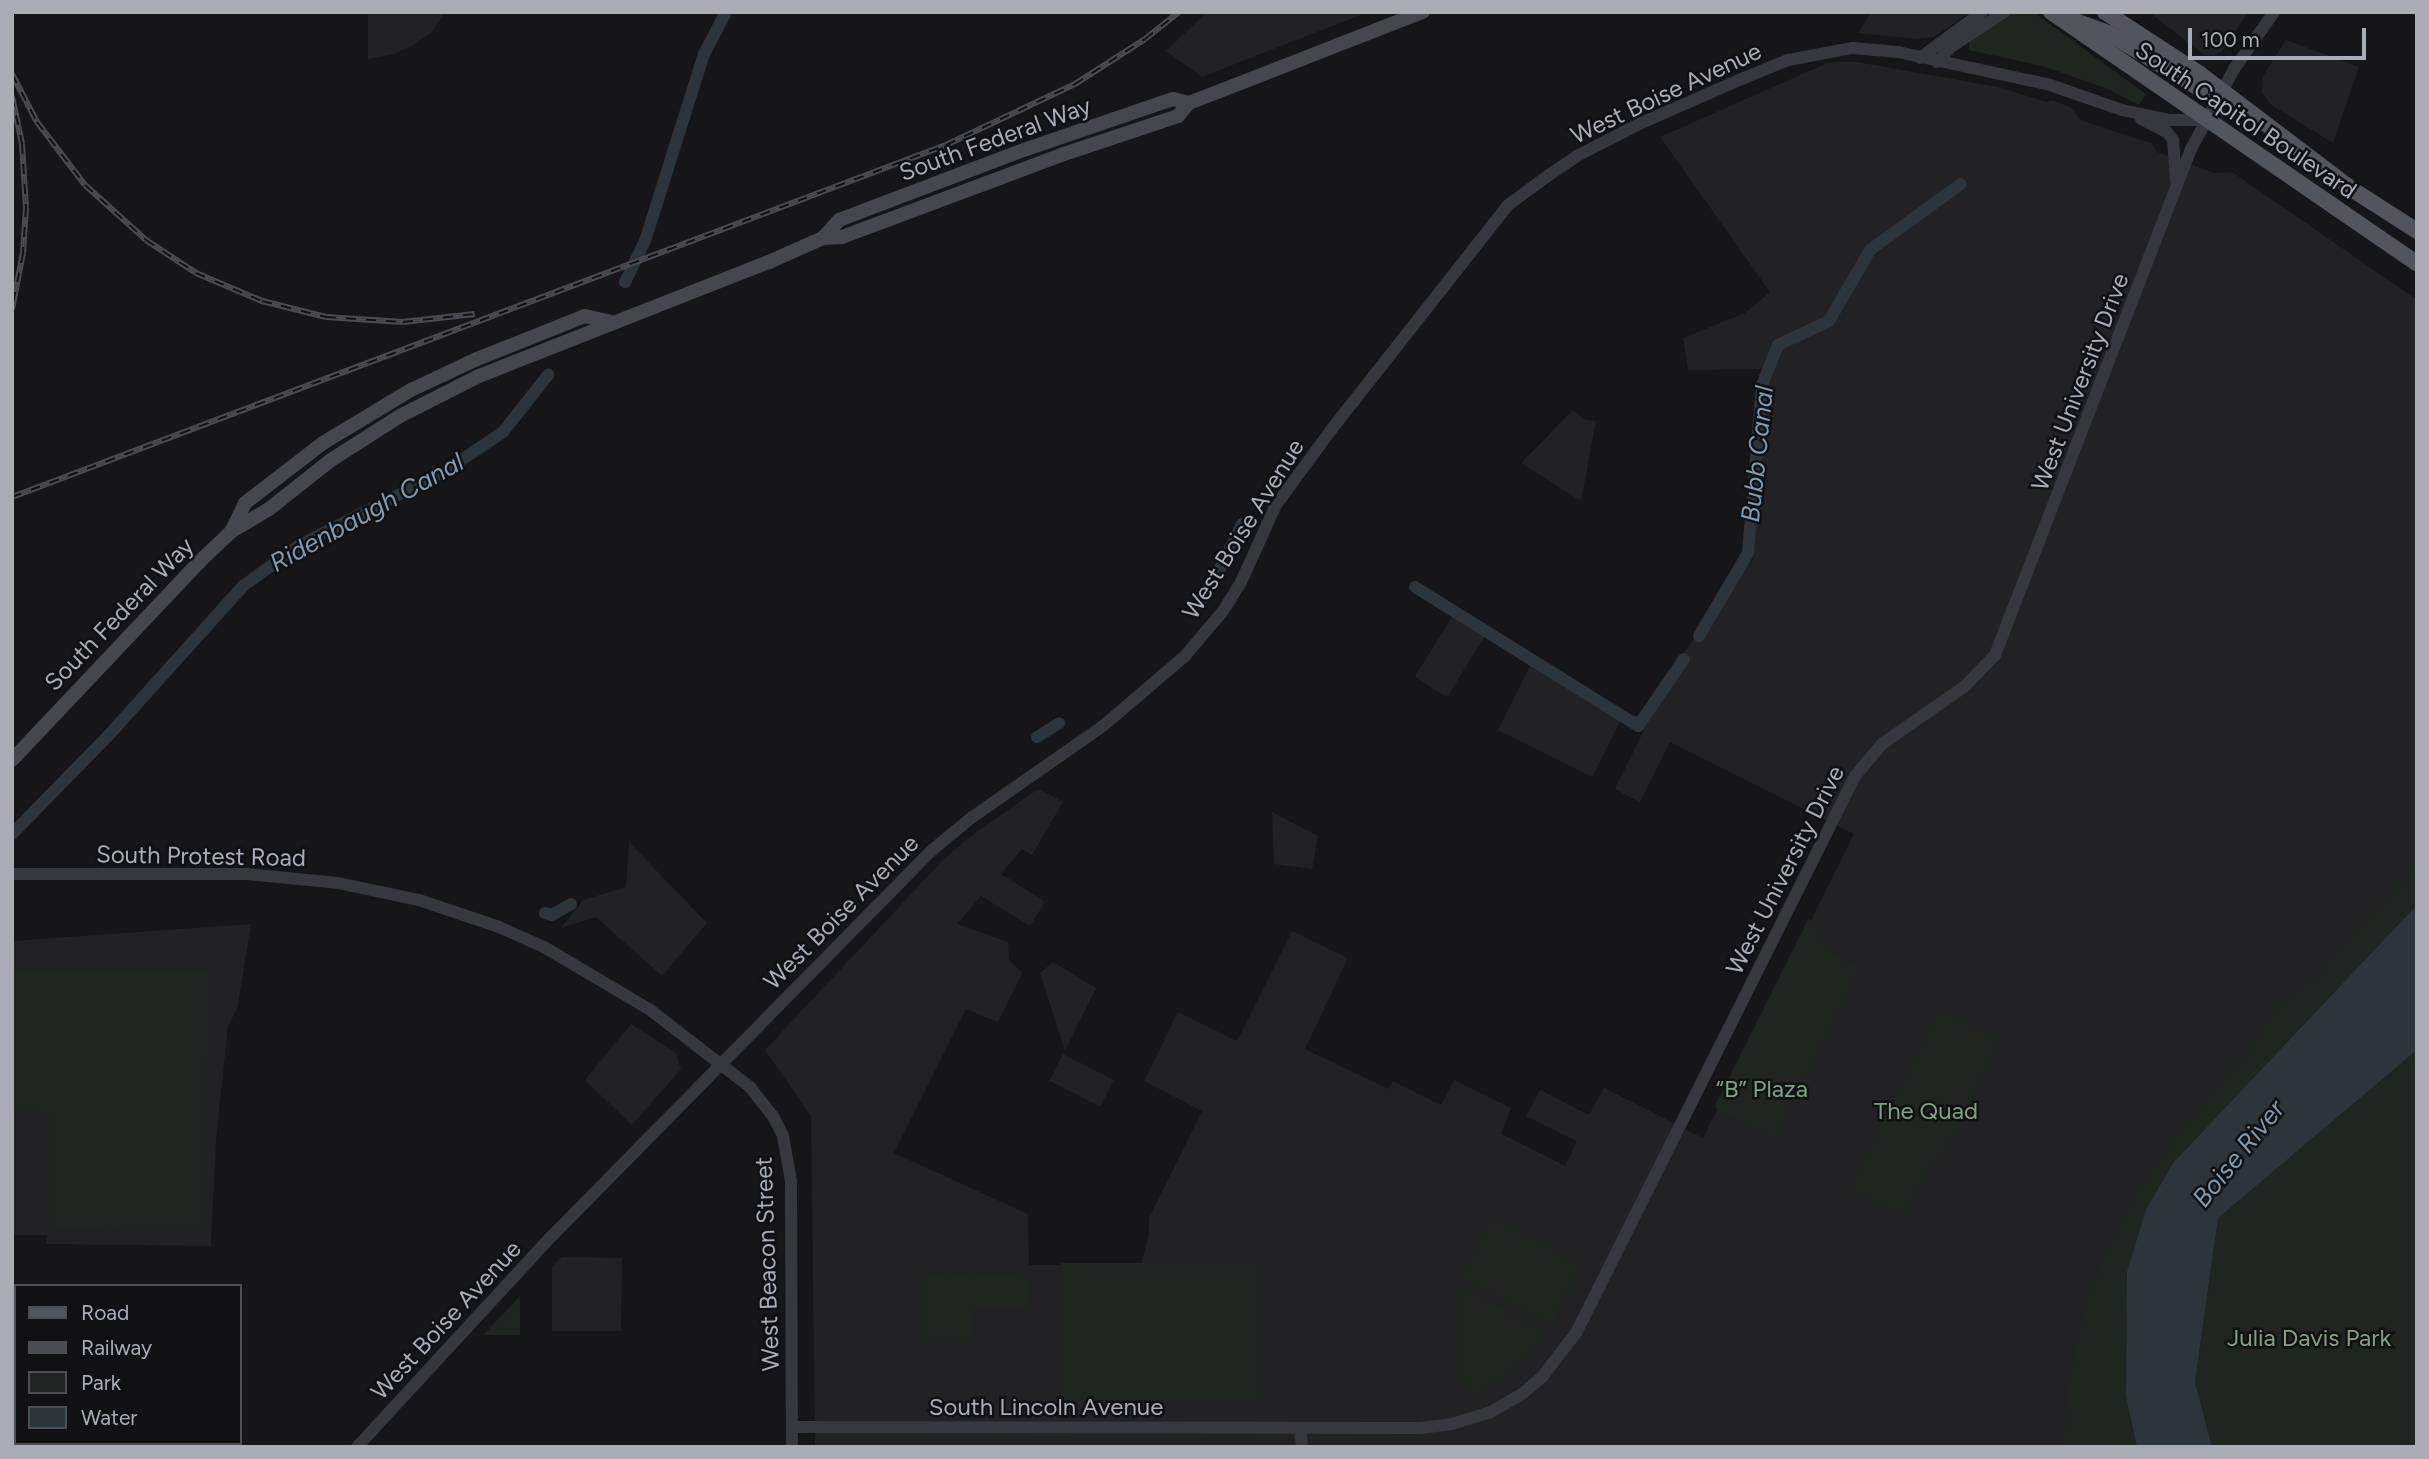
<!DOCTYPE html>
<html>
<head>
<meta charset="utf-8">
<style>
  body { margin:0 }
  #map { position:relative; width:2429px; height:1459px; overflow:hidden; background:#161618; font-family:Figtree,sans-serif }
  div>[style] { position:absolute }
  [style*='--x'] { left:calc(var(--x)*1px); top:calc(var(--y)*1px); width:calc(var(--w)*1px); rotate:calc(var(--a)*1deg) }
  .built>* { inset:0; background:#222225; transform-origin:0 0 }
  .green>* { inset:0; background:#1e261f; transform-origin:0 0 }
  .water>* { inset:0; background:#2c353c }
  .canal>* { height:12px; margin:-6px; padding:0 6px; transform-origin:6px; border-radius:6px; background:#2c353c }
  .tertiary>* { height:12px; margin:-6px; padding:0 6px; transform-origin:6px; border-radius:6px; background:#37383d }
  .secondary>* { height:14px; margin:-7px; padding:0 7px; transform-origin:7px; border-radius:7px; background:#45474d }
  .primary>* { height:16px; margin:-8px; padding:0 8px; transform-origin:8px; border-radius:8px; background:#53555c }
  .rail>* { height:6px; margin-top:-3px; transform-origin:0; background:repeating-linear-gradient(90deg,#111113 0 10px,#4a4c52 0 20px); box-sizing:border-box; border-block:2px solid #4a4c52 }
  span { translate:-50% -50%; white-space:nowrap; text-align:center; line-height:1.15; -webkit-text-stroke:5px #111113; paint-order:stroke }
  .street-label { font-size:24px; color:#a8adb8 }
  .park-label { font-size:24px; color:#7fa381 }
  .water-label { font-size:26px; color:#7f9bb3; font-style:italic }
  .frame { position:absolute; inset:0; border:14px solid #a8adb8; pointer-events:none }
  .legend { position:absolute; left:14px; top:1284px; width:228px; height:161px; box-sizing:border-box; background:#111113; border:2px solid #4d4f55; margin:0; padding:9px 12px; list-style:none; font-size:21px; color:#a8adb8 }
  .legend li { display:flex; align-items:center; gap:14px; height:35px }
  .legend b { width:35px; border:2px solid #4d4f55 }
  .scale { position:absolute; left:2188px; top:28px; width:178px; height:32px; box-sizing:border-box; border:4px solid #a8adb8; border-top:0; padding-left:9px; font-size:21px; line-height:24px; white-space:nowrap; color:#a8adb8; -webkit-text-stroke:5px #111113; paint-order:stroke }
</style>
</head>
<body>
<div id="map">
  <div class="built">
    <i style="clip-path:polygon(368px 12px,445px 12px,431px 33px,412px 46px,394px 54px,368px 59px)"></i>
    <i style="clip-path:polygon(1207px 12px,1368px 12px,1202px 77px,1166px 51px)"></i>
    <i style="clip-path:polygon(1871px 12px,1971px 12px,1934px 37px,1916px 39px,1858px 33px)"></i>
    <i style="clip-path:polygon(2149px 12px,2248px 12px,2222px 52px,2214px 55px,2204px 55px)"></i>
    <i style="clip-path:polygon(2286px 40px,2359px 67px,2333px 143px,2270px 104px,2262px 92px,2263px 76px)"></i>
    <i style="clip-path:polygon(1830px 62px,1857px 62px,1998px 87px,2047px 102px,2051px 100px,2070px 107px,2082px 121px,2151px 143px,2157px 152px,2214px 173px,2232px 172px,2417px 300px,2417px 893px,2090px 1447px,815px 1447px,811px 1116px,765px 1050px,942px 861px,967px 839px,1038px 789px,1063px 802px,1032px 855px,1022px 849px,1001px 874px,1045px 902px,1030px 926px,981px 896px,957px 924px,1008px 942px,1009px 960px,1022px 973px,998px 1022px,966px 1009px,894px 1153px,1028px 1214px,1029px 1265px,1141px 1265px,1149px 1234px,1149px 1218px,1202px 1111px,1144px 1081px,1178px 1012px,1237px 1041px,1292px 931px,1348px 958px,1305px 1049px,1388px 1089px,1393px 1081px,1441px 1105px,1454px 1080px,1511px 1108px,1501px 1134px,1565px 1166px,1577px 1141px,1526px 1116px,1540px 1090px,1589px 1115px,1604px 1088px,1703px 1138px,1854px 834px,1670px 742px,1640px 802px,1615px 789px,1644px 730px,1621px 719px,1592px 777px,1498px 730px,1531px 664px,1606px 710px,1643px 717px,1694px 638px,1754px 558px,1747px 506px,1771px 369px,1688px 370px,1683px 338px,1745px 313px,1770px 292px,1660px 137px)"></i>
    <i style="clip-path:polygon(1573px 410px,1583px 419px,1596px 421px,1581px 501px,1521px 463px)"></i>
    <i style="left:1454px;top:614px;width:38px;height:74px;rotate:32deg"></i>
    <i style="clip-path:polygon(1272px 812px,1318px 836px,1312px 869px,1274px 864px)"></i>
    <i style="clip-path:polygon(629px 842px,707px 923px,662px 976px,596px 917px,561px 928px,583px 900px,626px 887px)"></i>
    <i style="clip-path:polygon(251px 924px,237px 1009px,228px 1026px,216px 1140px,211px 1246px,46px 1244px,47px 1235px,12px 1235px,12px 941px)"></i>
    <i style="clip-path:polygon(1053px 962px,1096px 988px,1065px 1051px,1040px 973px)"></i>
    <i style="clip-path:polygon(631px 1024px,676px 1053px,681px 1069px,632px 1125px,585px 1080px)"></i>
    <i style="left:1063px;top:1054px;width:57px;height:30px;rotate:27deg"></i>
    <i style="clip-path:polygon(562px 1257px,622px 1258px,621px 1331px,552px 1331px,552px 1266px)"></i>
  </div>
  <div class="green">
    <i style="clip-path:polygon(2010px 12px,2033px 12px,2146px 94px,2139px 105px,2110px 90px,2046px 67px,1969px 50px,1969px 41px)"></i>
    <i style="clip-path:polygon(2417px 860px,2417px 905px,2173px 1163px,2146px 1210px,2126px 1397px,2137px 1447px,2063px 1447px,2068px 1384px,2087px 1298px,2110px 1240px,2138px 1189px,2186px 1122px,2247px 1052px,2275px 1008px,2313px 977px,2393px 892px)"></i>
    <i style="clip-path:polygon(1809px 918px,1834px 955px,1860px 967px,1774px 1139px,1718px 1110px,1715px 1106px)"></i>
    <i style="clip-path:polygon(12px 972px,209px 972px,206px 1231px,49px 1229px,50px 1113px,12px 1110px)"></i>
    <i style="clip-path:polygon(1938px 1008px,2001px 1039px,1945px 1154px,1933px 1161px,1905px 1217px,1848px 1189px)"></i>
    <i style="clip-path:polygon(2417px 1050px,2417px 1447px,2212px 1447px,2195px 1382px,2218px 1218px)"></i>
    <i style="clip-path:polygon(1494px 1216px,1578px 1263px,1578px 1273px,1551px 1326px,1459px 1277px,1489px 1218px)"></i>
    <i style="left:1061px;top:1263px;width:201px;height:137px"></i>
    <i style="clip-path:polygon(921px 1274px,1028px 1275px,1028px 1308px,973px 1308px,972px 1342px,921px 1342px)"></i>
    <i style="clip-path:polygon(1457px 1284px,1548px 1333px,1512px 1373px,1472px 1398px,1466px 1383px,1457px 1383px)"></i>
    <i style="clip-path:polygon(520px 1296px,520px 1335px,483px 1335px)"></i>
  </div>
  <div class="water">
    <i style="clip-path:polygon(2417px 905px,2417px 1050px,2218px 1218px,2195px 1382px,2212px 1447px,2137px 1447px,2126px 1397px,2127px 1272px,2146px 1210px,2173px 1163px)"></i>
  </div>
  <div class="canal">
    <i style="--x:625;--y:282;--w:46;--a:-64"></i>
    <i style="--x:645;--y:241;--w:196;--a:-72.5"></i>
    <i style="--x:704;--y:54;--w:47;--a:-62.4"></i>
    <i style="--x:1220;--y:569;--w:50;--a:-63.9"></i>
    <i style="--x:1242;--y:524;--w:5;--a:22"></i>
    <i style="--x:1415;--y:587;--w:263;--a:31.9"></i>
    <i style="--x:1638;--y:726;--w:81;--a:-55.5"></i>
    <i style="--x:1197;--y:605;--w:20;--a:-57"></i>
    <i style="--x:1699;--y:636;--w:96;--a:-59.4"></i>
    <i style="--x:1748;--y:553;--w:169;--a:-85.2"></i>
    <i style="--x:1762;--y:385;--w:43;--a:-68.2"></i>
    <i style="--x:1778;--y:345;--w:56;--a:-25.2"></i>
    <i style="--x:1829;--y:321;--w:82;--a:-60"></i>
    <i style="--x:1870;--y:250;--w:112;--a:-36"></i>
    <i style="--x:1037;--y:737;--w:26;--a:-32"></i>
    <i style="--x:12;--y:834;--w:137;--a:-45.6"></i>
    <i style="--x:108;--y:736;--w:202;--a:-48"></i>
    <i style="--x:243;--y:586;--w:68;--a:-36"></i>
    <i style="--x:298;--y:546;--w:165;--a:-27"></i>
    <i style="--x:445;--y:471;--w:70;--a:-33.9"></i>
    <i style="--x:503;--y:432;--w:73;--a:-51.7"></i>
    <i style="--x:545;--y:913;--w:7;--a:16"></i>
    <i style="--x:552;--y:915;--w:22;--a:-30"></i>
  </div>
  <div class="tertiary">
    <i style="--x:1920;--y:58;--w:77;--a:-36.6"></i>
    <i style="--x:1937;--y:62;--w:21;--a:-47"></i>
    <i style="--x:1951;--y:47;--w:64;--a:-33.4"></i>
    <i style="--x:2141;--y:119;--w:29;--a:27"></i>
    <i style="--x:2167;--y:132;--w:10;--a:53"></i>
    <i style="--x:2173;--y:140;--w:40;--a:85.7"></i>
    <i style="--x:12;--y:874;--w:235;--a:0"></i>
    <i style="--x:247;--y:874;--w:91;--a:5.6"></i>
    <i style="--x:338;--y:883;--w:83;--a:11.9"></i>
    <i style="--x:419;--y:900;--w:84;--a:18.6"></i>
    <i style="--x:499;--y:927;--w:49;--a:24"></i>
    <i style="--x:544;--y:947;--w:122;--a:30.6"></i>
    <i style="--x:649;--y:1009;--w:128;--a:37.7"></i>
    <i style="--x:750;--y:1087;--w:37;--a:52"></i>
    <i style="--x:773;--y:1116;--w:22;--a:63"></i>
    <i style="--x:783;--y:1136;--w:46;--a:79.9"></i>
    <i style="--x:791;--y:1181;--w:266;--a:89.8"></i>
    <i style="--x:792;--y:1427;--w:628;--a:0.09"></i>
    <i style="--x:1420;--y:1428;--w:32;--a:-7"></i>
    <i style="--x:1452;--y:1424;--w:39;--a:-17"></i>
    <i style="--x:1489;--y:1413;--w:39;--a:-30"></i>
    <i style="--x:1523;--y:1393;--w:25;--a:-40"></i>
    <i style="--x:1542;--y:1377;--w:56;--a:-52.3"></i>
    <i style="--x:1576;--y:1333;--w:623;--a:-63.39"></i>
    <i style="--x:1855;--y:776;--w:42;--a:-49.8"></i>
    <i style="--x:1882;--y:744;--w:101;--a:-34.9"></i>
    <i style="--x:1965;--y:686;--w:43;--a:-45.9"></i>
    <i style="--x:1995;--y:655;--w:543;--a:-68.83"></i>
    <i style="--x:2191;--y:149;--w:91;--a:-61.7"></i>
    <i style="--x:2234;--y:69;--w:70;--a:-54.9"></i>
    <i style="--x:1300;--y:1428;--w:19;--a:84"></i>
    <i style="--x:357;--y:1447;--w:276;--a:-47.3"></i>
    <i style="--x:544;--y:1244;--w:552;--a:-45.44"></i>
    <i style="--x:931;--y:851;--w:52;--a:-39.5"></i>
    <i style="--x:971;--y:818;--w:161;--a:-34.9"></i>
    <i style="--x:1103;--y:726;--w:108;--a:-40.5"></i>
    <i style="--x:1185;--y:656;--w:59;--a:-49.8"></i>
    <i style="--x:1223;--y:611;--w:34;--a:-58"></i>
    <i style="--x:1241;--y:582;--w:85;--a:-65.6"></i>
    <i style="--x:1276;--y:505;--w:93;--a:-53.7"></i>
    <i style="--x:1331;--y:430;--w:286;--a:-51.8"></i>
    <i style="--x:1508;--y:205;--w:51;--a:-36.2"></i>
    <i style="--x:1549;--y:175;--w:34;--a:-34"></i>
    <i style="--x:1577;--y:156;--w:70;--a:-27.3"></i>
    <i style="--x:1639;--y:124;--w:115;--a:-23.7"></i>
    <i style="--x:1744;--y:78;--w:48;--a:-22.2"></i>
    <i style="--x:1788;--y:60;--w:66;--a:-10.5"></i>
    <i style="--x:1853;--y:48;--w:45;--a:5.1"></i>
    <i style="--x:1898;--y:52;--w:156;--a:12.2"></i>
    <i style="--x:2050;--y:85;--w:76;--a:19.1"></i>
    <i style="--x:2122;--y:110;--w:48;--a:12"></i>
    <i style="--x:2169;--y:120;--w:38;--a:0"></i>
  </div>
  <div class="secondary">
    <i style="--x:823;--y:238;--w:19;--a:-3"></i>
    <i style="--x:842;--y:237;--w:234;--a:-20.5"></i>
    <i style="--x:1061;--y:155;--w:123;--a:-18.4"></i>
    <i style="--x:1178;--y:116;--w:17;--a:-50"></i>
    <i style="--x:1189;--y:103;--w:251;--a:-21.3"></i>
    <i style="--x:232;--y:530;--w:30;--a:-64"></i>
    <i style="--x:245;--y:503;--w:98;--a:-37.6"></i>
    <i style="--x:323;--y:443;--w:103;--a:-31.1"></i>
    <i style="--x:411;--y:390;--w:73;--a:-25.2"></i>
    <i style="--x:477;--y:359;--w:116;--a:-21.7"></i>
    <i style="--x:585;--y:316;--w:26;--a:13"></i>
    <i style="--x:12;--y:760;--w:274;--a:-46.6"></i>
    <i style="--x:200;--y:561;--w:44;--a:-43.2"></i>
    <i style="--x:232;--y:531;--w:43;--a:-30.7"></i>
    <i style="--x:269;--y:509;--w:79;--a:-38.3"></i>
    <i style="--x:331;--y:460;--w:82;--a:-32.5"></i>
    <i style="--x:400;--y:416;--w:89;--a:-26.9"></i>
    <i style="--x:479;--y:376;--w:312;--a:-21.5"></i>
    <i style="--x:769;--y:262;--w:59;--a:-24"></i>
    <i style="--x:823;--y:238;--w:24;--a:-48"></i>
    <i style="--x:839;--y:220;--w:191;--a:-20.8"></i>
    <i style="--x:1018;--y:152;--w:164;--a:-18.9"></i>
    <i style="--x:1173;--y:99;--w:16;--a:14"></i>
  </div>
  <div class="primary">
    <i style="--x:2051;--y:12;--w:444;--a:34.5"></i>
    <i style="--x:2105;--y:12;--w:113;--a:33.1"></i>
    <i style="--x:2200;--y:74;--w:192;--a:37.2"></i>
    <i style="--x:2353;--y:190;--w:76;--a:32.6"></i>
    <i style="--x:2070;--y:19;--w:40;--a:20.2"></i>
    <i style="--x:2108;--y:33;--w:129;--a:31.3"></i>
  </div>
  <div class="rail">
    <i style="--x:12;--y:74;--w:54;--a:62.5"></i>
    <i style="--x:37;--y:122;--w:79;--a:52.7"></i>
    <i style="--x:85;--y:185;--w:82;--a:42"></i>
    <i style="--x:146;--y:240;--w:60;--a:33.4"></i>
    <i style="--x:196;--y:273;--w:72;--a:23"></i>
    <i style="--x:262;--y:301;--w:66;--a:14"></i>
    <i style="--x:326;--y:317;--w:77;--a:3.7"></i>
    <i style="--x:403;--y:322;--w:72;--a:-6.3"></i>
    <i style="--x:12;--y:96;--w:49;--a:78.2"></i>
    <i style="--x:22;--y:144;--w:63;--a:86.4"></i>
    <i style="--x:26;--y:207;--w:46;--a:93.7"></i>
    <i style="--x:23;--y:253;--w:57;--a:101.1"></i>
    <i style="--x:12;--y:497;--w:998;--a:-20.65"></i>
    <i style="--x:946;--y:145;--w:143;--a:-25.3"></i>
    <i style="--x:1075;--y:84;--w:83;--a:-32.7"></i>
    <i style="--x:1145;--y:39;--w:43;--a:-38.5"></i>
  </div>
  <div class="street-label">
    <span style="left:1666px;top:93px;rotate:-25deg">West Boise Avenue</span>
    <span style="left:2246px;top:120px;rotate:34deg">South Capitol Boulevard</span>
    <span style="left:995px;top:139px;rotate:-20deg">South Federal Way</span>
    <span style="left:2080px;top:382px;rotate:-69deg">West University Drive</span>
    <span style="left:1243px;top:529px;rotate:-58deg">West Boise Avenue</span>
    <span style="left:119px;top:614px;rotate:-46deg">South Federal Way</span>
    <span style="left:201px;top:856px;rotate:1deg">South Protest Road</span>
    <span style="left:1785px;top:870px;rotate:-63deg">West University Drive</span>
    <span style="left:841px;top:912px;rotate:-45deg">West Boise Avenue</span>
    <span style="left:767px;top:1264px;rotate:-92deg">West Beacon Street</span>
    <span style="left:446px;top:1320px;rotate:-47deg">West Boise Avenue</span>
    <span style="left:1046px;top:1407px">South Lincoln Avenue</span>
  </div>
  <div class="park-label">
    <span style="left:1762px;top:1089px">“B” Plaza</span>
    <span style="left:1926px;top:1111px">The Quad</span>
    <span style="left:2309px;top:1338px">Julia Davis Park</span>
  </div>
  <div class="water-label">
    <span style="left:1758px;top:454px;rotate:-84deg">Bubb Canal</span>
    <span style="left:367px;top:513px;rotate:-29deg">Ridenbaugh Canal</span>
    <span style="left:2239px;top:1154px;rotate:-51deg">Boise River</span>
  </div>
  <div class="frame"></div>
  <ul class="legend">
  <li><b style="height:9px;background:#53555c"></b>Road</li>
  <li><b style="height:9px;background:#4a4c52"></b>Railway</li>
  <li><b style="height:19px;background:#1e261f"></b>Park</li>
  <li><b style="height:19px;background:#2c353c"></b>Water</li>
  </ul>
  <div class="scale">100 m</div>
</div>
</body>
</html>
